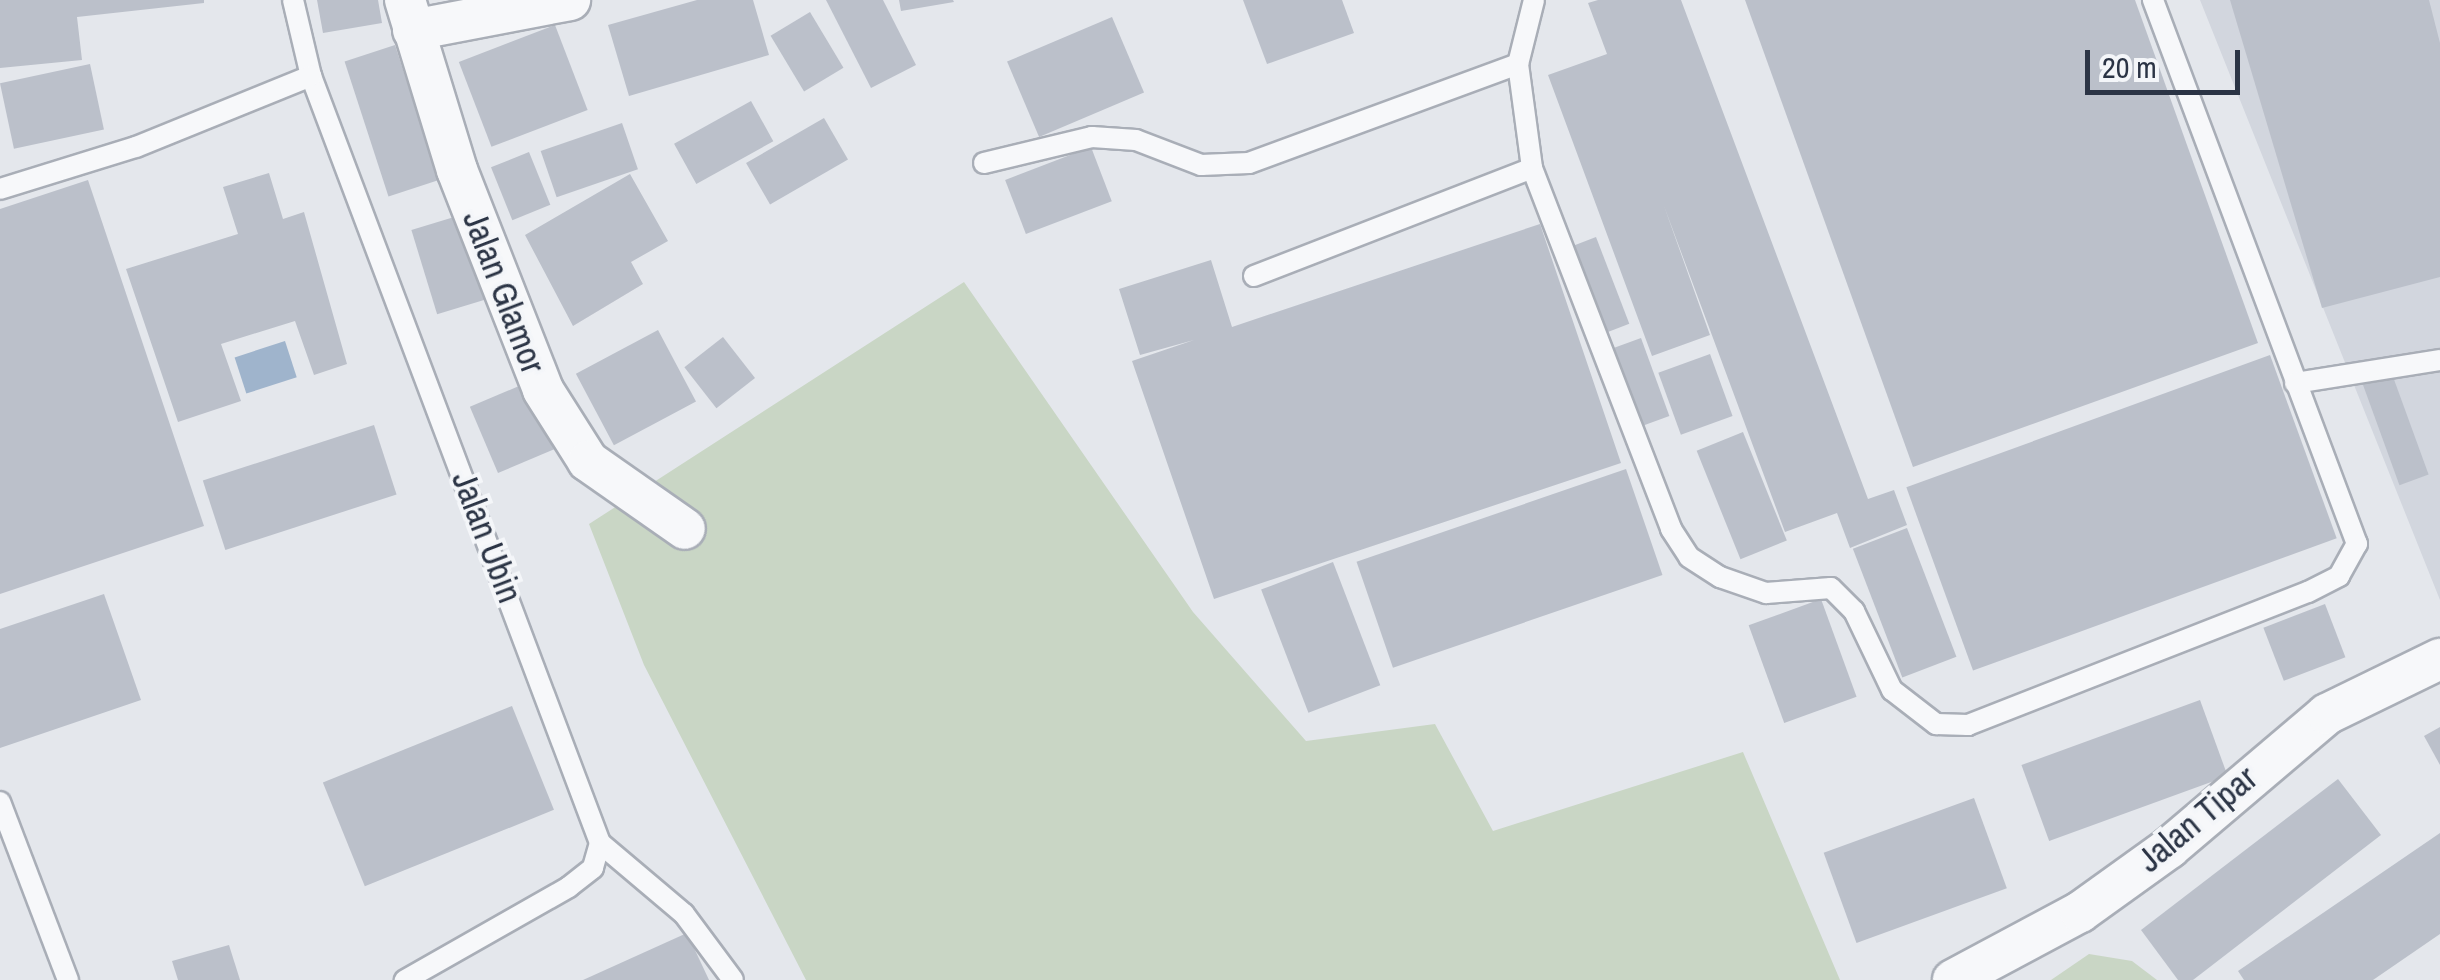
<!DOCTYPE html>
<html>
<head>
<meta charset="utf-8">
<style>
  body { margin:0 }
  #map { position:relative; width:2440px; height:980px; overflow:hidden; background:#e4e7ec; font-family:"Archivo Narrow",sans-serif }
  div>[style] { position:absolute }
  [style*='--x'] { left:calc(var(--x)*1px); top:calc(var(--y)*1px); width:calc(var(--w)*1px); rotate:calc(var(--a)*1deg) }
  .built>* { inset:0; background:#d2d6de }
  .green>* { inset:0; background:#c9d6c5 }
  .water>* { inset:0; background:#9fb4cc; transform-origin:0 0 }
  .building>* { inset:0; background:#bbc0ca; transform-origin:0 0 }
  .roads { filter:drop-shadow(2px 0 #a9aeb7) drop-shadow(-2px 0 #a9aeb7) drop-shadow(0 2px #a9aeb7) drop-shadow(0 -2px #a9aeb7) }
  .service>* { height:20px; margin:-10px; padding:0 10px; transform-origin:10px; border-radius:10px; background:#f7f8fa }
  .minor>* { height:40px; margin:-20px; padding:0 20px; transform-origin:20px; border-radius:20px; background:#f7f8fa }
  span { translate:-50% -50%; white-space:nowrap; text-align:center; line-height:1.15; -webkit-text-stroke:8px #f4f6f9; paint-order:stroke }
  .street-label { font-size:35px; color:#2b3445 }
  .scale { position:absolute; left:2085px; top:50px; width:155px; height:45px; box-sizing:border-box; border:5px solid #2b3445; border-top:0; padding-left:12px; font-size:30px; line-height:35px; white-space:nowrap; color:#2b3445; -webkit-text-stroke:8px #f4f6f9; paint-order:stroke }
</style>
</head>
<body>
<div id="map">
  <div class="built">
    <i style="clip-path:polygon(2200px 0,2440px 0,2440px 600px)"></i>
  </div>
  <div class="green">
    <i style="clip-path:polygon(964px 282px,1193px 612px,1306px 741px,1435px 724px,1493px 831px,1743px 752px,1840px 980px,806px 980px,644px 665px,589px 524px)"></i>
    <i style="clip-path:polygon(2089px 954px,2132px 961px,2157px 980px,2051px 980px)"></i>
  </div>
  <div class="water">
    <i style="left:285px;top:341px;width:38px;height:53px;rotate:72deg"></i>
  </div>
  <div class="building">
    <i style="clip-path:polygon(0 0,204px 0,204px 3px,77px 17px,82px 60px,0 68px)"></i>
    <i style="clip-path:polygon(317px 0,378px 0,382px 23px,323px 33px)"></i>
    <i style="clip-path:polygon(697px 0,753px 0,769px 55px,629px 96px,608px 25px)"></i>
    <i style="clip-path:polygon(826px 0,883px 0,916px 65px,871px 88px)"></i>
    <i style="clip-path:polygon(899px 0,953px 0,954px 2px,901px 11px)"></i>
    <i style="clip-path:polygon(1243px 0,1342px 0,1354px 33px,1267px 64px)"></i>
    <i style="clip-path:polygon(1598px 0,1681px 0,1868px 499px,1894px 490px,1907px 525px,1850px 548px,1837px 513px,1785px 532px,1664px 206px,1710px 335px,1652px 356px,1548px 75px,1607px 54px,1588px 3px)"></i>
    <i style="clip-path:polygon(1745px 0,2135px 0,2258px 343px,1913px 467px)"></i>
    <i style="clip-path:polygon(2230px 0,2429px 0,2440px 43px,2440px 277px,2322px 308px)"></i>
    <i style="left:810px;top:12px;width:65px;height:46px;rotate:59deg"></i>
    <i style="left:1112px;top:17px;width:82px;height:114px;rotate:67deg"></i>
    <i style="left:555px;top:25px;width:91px;height:103px;rotate:69deg"></i>
    <i style="left:395px;top:45px;width:142px;height:53px;rotate:72deg"></i>
    <i style="left:90px;top:64px;width:67px;height:92px;rotate:78deg"></i>
    <i style="left:751px;top:101px;width:46px;height:88px;rotate:61deg"></i>
    <i style="left:824px;top:118px;width:48px;height:90px;rotate:60deg"></i>
    <i style="left:622px;top:123px;width:49px;height:86px;rotate:71deg"></i>
    <i style="left:1091px;top:147px;width:58px;height:92px;rotate:69deg"></i>
    <i style="left:529px;top:152px;width:57px;height:41px;rotate:68deg"></i>
    <i style="clip-path:polygon(269px 173px,283px 219px,304px 212px,347px 364px,314px 375px,295px 321px,221px 344px,241px 401px,178px 422px,126px 269px,238px 234px,223px 187px)"></i>
    <i style="clip-path:polygon(630px 174px,668px 241px,631px 262px,643px 284px,573px 326px,525px 235px)"></i>
    <i style="clip-path:polygon(88px 180px,204px 526px,0 594px,0 209px)"></i>
    <i style="left:464px;top:214px;width:88px;height:55px;rotate:73deg"></i>
    <i style="clip-path:polygon(1540px 224px,1621px 463px,1214px 599px,1132px 361px,1194px 340px,1140px 355px,1119px 289px,1211px 260px,1232px 327px)"></i>
    <i style="left:1596px;top:237px;width:93px;height:32px;rotate:69deg"></i>
    <i style="left:658px;top:330px;width:81px;height:93px;rotate:62deg"></i>
    <i style="left:723px;top:337px;width:52px;height:49px;rotate:52deg"></i>
    <i style="left:1641px;top:338px;width:83px;height:35px;rotate:70deg"></i>
    <i style="left:1710px;top:354px;width:66px;height:55px;rotate:70deg"></i>
    <i style="left:2270px;top:355px;width:195px;height:387px;rotate:70deg"></i>
    <i style="left:2392px;top:374px;width:107px;height:31px;rotate:70deg"></i>
    <i style="left:526px;top:383px;width:72px;height:61px;rotate:67deg"></i>
    <i style="left:374px;top:425px;width:73px;height:180px;rotate:72deg"></i>
    <i style="left:1743px;top:432px;width:117px;height:50px;rotate:68deg"></i>
    <i style="left:1626px;top:469px;width:112px;height:285px;rotate:71deg"></i>
    <i style="left:1907px;top:528px;width:138px;height:58px;rotate:69deg"></i>
    <i style="left:1333px;top:562px;width:132px;height:77px;rotate:69deg"></i>
    <i style="clip-path:polygon(104px 594px,141px 700px,0 748px,0 629px)"></i>
    <i style="left:1821px;top:599px;width:104px;height:77px;rotate:70deg"></i>
    <i style="left:2325px;top:604px;width:57px;height:66px;rotate:69deg"></i>
    <i style="left:2200px;top:700px;width:81px;height:190px;rotate:70deg"></i>
    <i style="left:512px;top:706px;width:112px;height:204px;rotate:68deg"></i>
    <i style="clip-path:polygon(2440px 727px,2440px 765px,2424px 736px)"></i>
    <i style="clip-path:polygon(2338px 779px,2381px 835px,2193px 980px,2178px 980px,2141px 930px)"></i>
    <i style="left:1974px;top:798px;width:96px;height:160px;rotate:70deg"></i>
    <i style="clip-path:polygon(2440px 833px,2440px 934px,2373px 980px,2244px 980px,2238px 971px)"></i>
    <i style="clip-path:polygon(687px 933px,709px 980px,583px 980px)"></i>
    <i style="clip-path:polygon(229px 945px,240px 980px,178px 980px,172px 961px)"></i>
  </div>
  <div class="roads">
    <div class="service">
      <i style="--x:293;--y:0;--w:78;--a:76.7"></i>
      <i style="--x:311;--y:76;--w:820;--a:69.35"></i>
      <i style="--x:600;--y:843;--w:26;--a:106"></i>
      <i style="--x:593;--y:868;--w:31;--a:142"></i>
      <i style="--x:569;--y:887;--w:189;--a:150.4"></i>
      <i style="--x:1534;--y:0;--w:66;--a:104"></i>
      <i style="--x:1518;--y:64;--w:105;--a:82.3"></i>
      <i style="--x:1532;--y:168;--w:387;--a:68.9"></i>
      <i style="--x:1671;--y:529;--w:33;--a:57"></i>
      <i style="--x:1689;--y:557;--w:37;--a:33"></i>
      <i style="--x:1720;--y:577;--w:49;--a:19.2"></i>
      <i style="--x:1766;--y:593;--w:65;--a:-4.4"></i>
      <i style="--x:1831;--y:588;--w:33;--a:45"></i>
      <i style="--x:1854;--y:611;--w:88;--a:64.3"></i>
      <i style="--x:1892;--y:690;--w:56;--a:37.7"></i>
      <i style="--x:1936;--y:724;--w:32;--a:2"></i>
      <i style="--x:1968;--y:725;--w:365;--a:-21.4"></i>
      <i style="--x:2308;--y:592;--w:35;--a:-27"></i>
      <i style="--x:2339;--y:576;--w:37;--a:-61"></i>
      <i style="--x:2357;--y:544;--w:581;--a:-110.56"></i>
      <i style="--x:984;--y:163;--w:111;--a:-13.5"></i>
      <i style="--x:1092;--y:137;--w:44;--a:3.9"></i>
      <i style="--x:1136;--y:140;--w:70;--a:21"></i>
      <i style="--x:1201;--y:165;--w:48;--a:-2.4"></i>
      <i style="--x:1249;--y:163;--w:287;--a:-20.2"></i>
      <i style="--x:0;--y:189;--w:142;--a:-17.2"></i>
      <i style="--x:136;--y:147;--w:189;--a:-22.1"></i>
      <i style="--x:1254;--y:276;--w:298;--a:-21.2"></i>
      <i style="--x:2295;--y:383;--w:147;--a:-9"></i>
      <i style="--x:0;--y:802;--w:191;--a:69.1"></i>
      <i style="--x:600;--y:843;--w:110;--a:40.2"></i>
      <i style="--x:684;--y:914;--w:82;--a:53.4"></i>
    </div>
    <div class="minor">
      <i style="--x:405;--y:0;--w:178;--a:73"></i>
      <i style="--x:457;--y:170;--w:236;--a:68.6"></i>
      <i style="--x:543;--y:390;--w:84;--a:57.6"></i>
      <i style="--x:588;--y:461;--w:118;--a:35"></i>
      <i style="--x:413;--y:30;--w:160;--a:-10.8"></i>
      <i style="--x:1953;--y:980;--w:144;--a:-28.2"></i>
      <i style="--x:2080;--y:912;--w:110;--a:-35.7"></i>
      <i style="--x:2169;--y:848;--w:207;--a:-40.3"></i>
      <i style="--x:2327;--y:714;--w:126;--a:-26"></i>
    </div>
  </div>
  <div class="street-label">
    <span style="left:504px;top:292px;rotate:69deg">Jalan Glamor</span>
    <span style="left:487px;top:537px;rotate:69deg">Jalan Ubin</span>
    <span style="left:2197px;top:819px;rotate:-40deg">Jalan Tipar</span>
  </div>
  <div class="scale">20 m</div>
</div>
</body>
</html>
